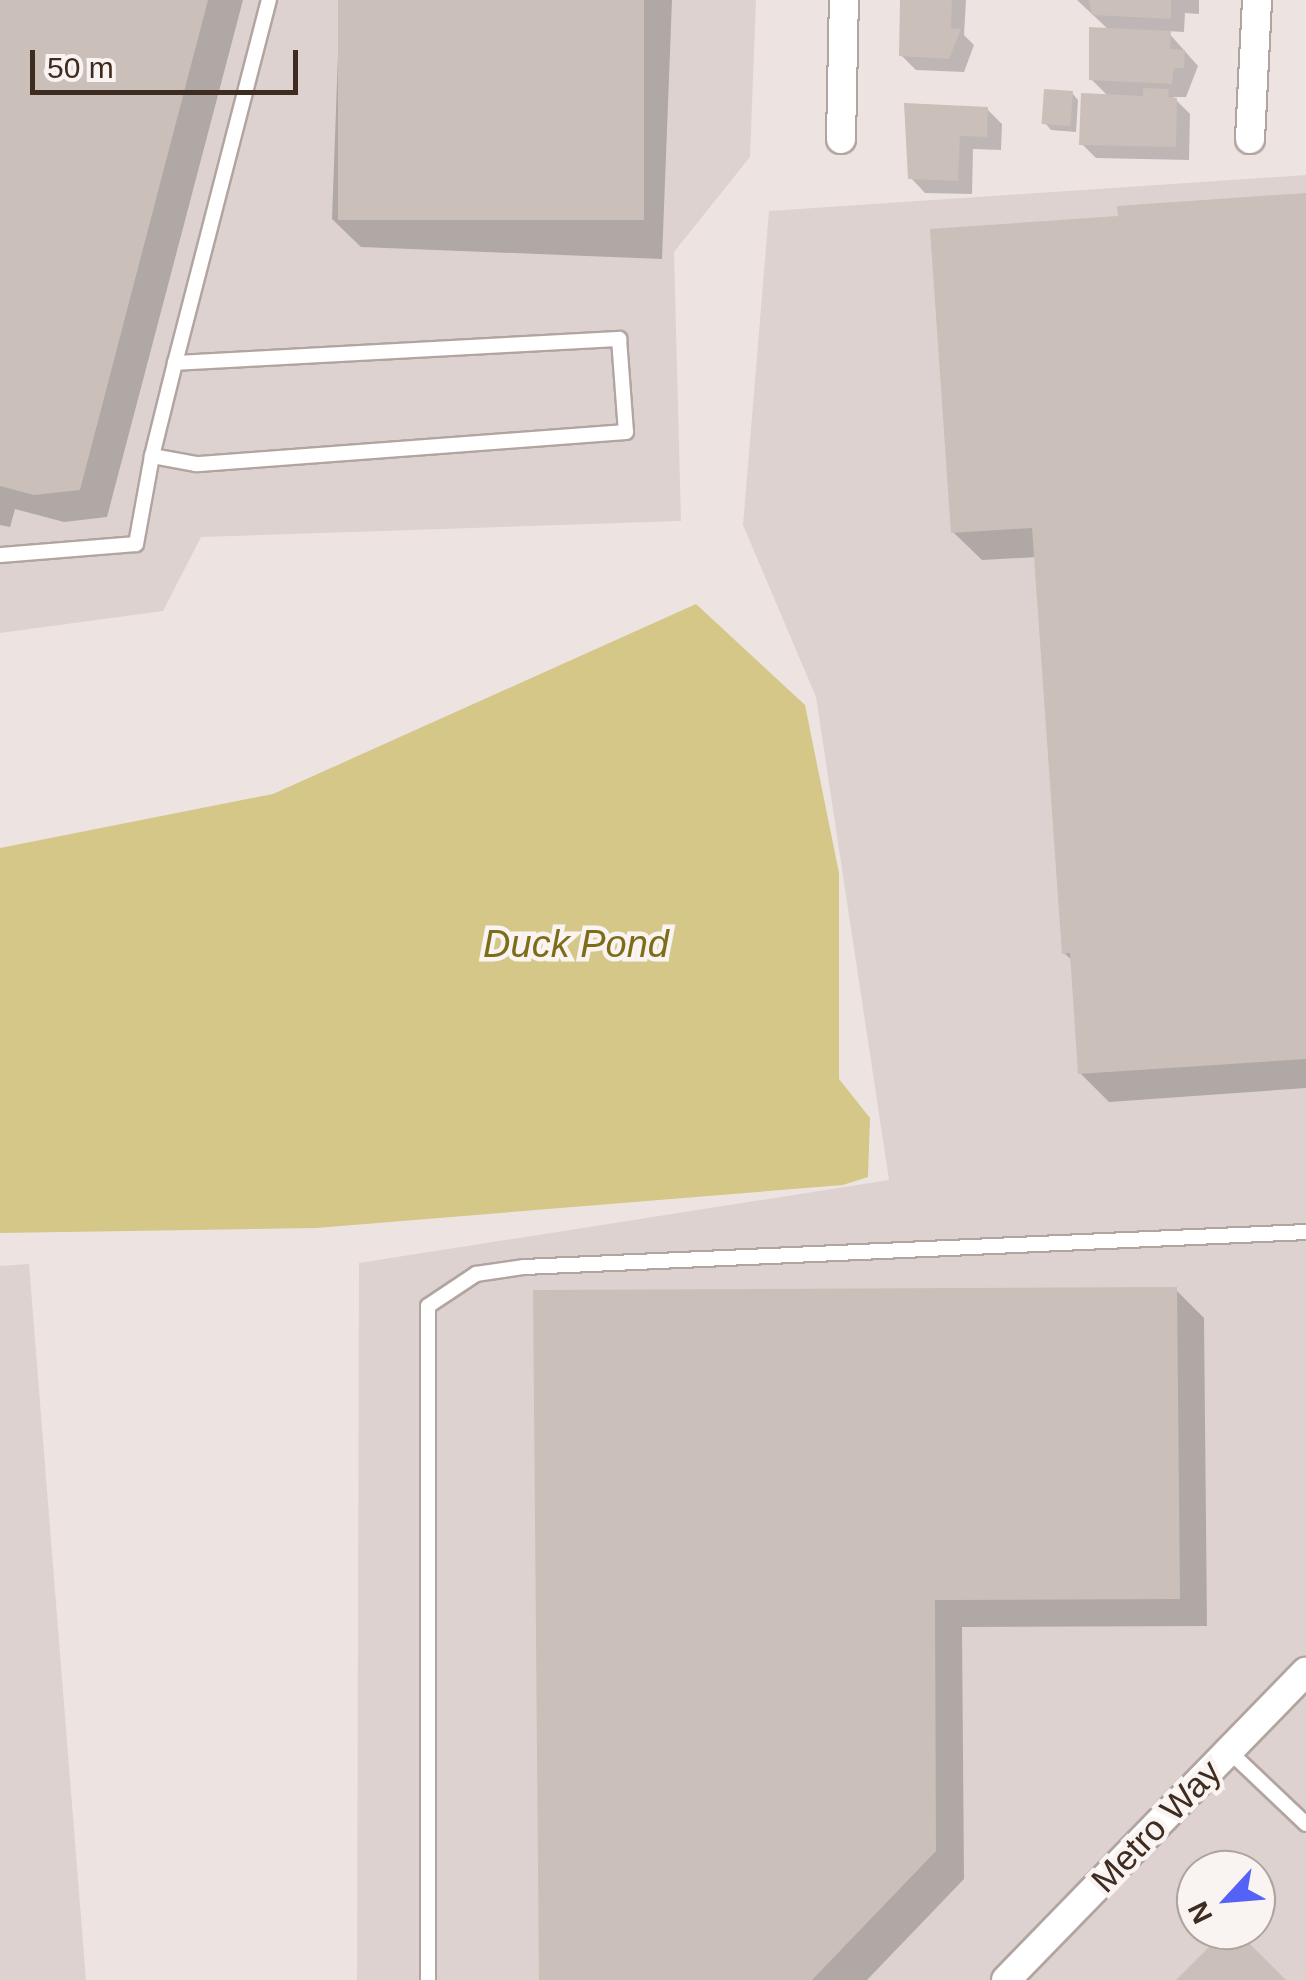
<!DOCTYPE html>
<html>
<head>
<meta charset="utf-8">
<style>
  body { margin:0 }
  #map { position:relative; width:1306px; height:1980px; overflow:hidden; background:#ede4e1; font-family:Helvetica,sans-serif }
  div>[style] { position:absolute }
  [style*='--x'] { left:calc(var(--x)*1px); top:calc(var(--y)*1px); width:calc(var(--w)*1px); rotate:calc(var(--a)*1deg) }
  .built>* { inset:0; background:#ddd2cf }
  .water>* { inset:0; background:#d4c787 }
  .shadow>* { inset:0; background:#0003 }
  .building>* { inset:0; background:#cabfb9; transform-origin:0 0 }
  .roads { filter:drop-shadow(2px 0 #b2a5a0) drop-shadow(-2px 0 #b2a5a0) drop-shadow(0 2px #b2a5a0) drop-shadow(0 -2px #b2a5a0) }
  .lane>* { height:14px; margin:-7px; padding:0 7px; transform-origin:7px; border-radius:7px; background:#fff }
  .street>* { height:28px; margin:-14px; padding:0 14px; transform-origin:14px; border-radius:14px; background:#fff }
  span { translate:-50% -50%; white-space:nowrap; text-align:center; line-height:1.15; -webkit-text-stroke:9px #f9f3f2; paint-order:stroke }
  .street-label { font-size:35px; color:#3e2c21 }
  .water-label { font-size:38px; color:#7d6d18; font-style:italic }
  .north { position:absolute; left:1176px; top:1850px; width:100px; height:100px; box-sizing:border-box; background:#f9f3f2; border:2px solid #aea39e; border-radius:50%; rotate:244deg; font-size:28px; font-weight:700; line-height:40px; text-align:center; color:#3e2c21 }
  .north::after { content:''; display:block; margin:auto; width:35px; height:45px; background:#5462f8; clip-path:polygon(50% 0,100% 100%,50% 72%,0 100%) }
  .scale { position:absolute; left:30px; top:50px; width:268px; height:45px; box-sizing:border-box; border:5px solid #3e2c21; border-top:0; padding-left:12px; font-size:30px; line-height:35px; white-space:nowrap; color:#3e2c21; -webkit-text-stroke:8px #f9f3f2; paint-order:stroke }
</style>
</head>
<body>
<div id="map">
  <div class="built">
    <i style="clip-path:polygon(0 0,756px 0,750px 157px,674px 252px,681px 521px,201px 537px,163px 611px,0 633px)"></i>
    <i style="clip-path:polygon(evenodd,1306px 175px,1306px 1980px,357px 1980px,359px 1263px,889px 1180px,816px 697px,743px 525px,769px 211px,1306px 175px,1196px 1870px,1256px 1870px,1256px 1930px,1196px 1930px,1196px 1870px)"></i>
    <i style="clip-path:polygon(29px 1264px,86px 1980px,0 1980px,0 1266px)"></i>
  </div>
  <div class="water">
    <i style="clip-path:polygon(696px 604px,805px 705px,839px 873px,839px 1079px,870px 1118px,868px 1177px,843px 1185px,316px 1228px,0 1233px,0 848px,273px 794px)"></i>
  </div>
  <div class="shadow">
    <i style="clip-path:polygon(0 0,243px 0,107px 517px,64px 522px,15px 509px,10px 527px,0 525px)"></i>
    <i style="clip-path:polygon(340px 0,672px 0,662px 259px,361px 247px,332px 219px)"></i>
    <i style="clip-path:polygon(902px 0,966px 0,964px 35px,974px 45px,964px 72px,916px 70px,901px 55px)"></i>
    <i style="clip-path:polygon(1077px 0,1199px 0,1199px 14px,1185px 13px,1184px 32px,1167px 31px,1198px 66px,1186px 97px,1173px 97px,1190px 114px,1189px 160px,1096px 158px,1082px 144px,1109px 97px,1091px 79px,1110px 31px)"></i>
    <i style="clip-path:polygon(1072px 93px,1078px 100px,1076px 132px,1051px 130px,1045px 123px)"></i>
    <i style="clip-path:polygon(987px 109px,1002px 124px,1001px 150px,973px 149px,972px 194px,925px 193px,911px 178px)"></i>
    <i style="clip-path:polygon(1306px 195px,1306px 1088px,1109px 1102px,1080px 1073px,1073px 961px,1064px 953px,1037px 557px,982px 560px,953px 532px,1120px 219px)"></i>
    <i style="clip-path:polygon(1176px 1290px,1204px 1318px,1207px 1626px,962px 1627px,964px 1879px,867px 1980px,541px 1980px)"></i>
  </div>
  <div class="building">
    <i style="clip-path:polygon(0 0,208px 0,80px 490px,34px 495px,0 486px)"></i>
    <i style="left:338px;top:0;width:306px;height:220px"></i>
    <i style="clip-path:polygon(900px 0,952px 0,951px 28px,961px 29px,949px 59px,899px 56px)"></i>
    <i style="clip-path:polygon(1089px 0,1171px 0,1171px 19px,1092px 15px)"></i>
    <i style="clip-path:polygon(1089px 27px,1171px 31px,1170px 49px,1185px 50px,1184px 68px,1174px 68px,1172px 84px,1089px 80px)"></i>
    <i style="clip-path:polygon(1143px 88px,1169px 89px,1168px 97px,1177px 98px,1176px 147px,1079px 145px,1081px 93px,1143px 96px)"></i>
    <i style="left:1044px;top:89px;width:29px;height:35px;rotate:4deg"></i>
    <i style="clip-path:polygon(904px 103px,988px 107px,987px 137px,960px 136px,958px 181px,908px 179px)"></i>
    <i style="clip-path:polygon(1306px 193px,1306px 1059px,1078px 1074px,1070px 953px,1062px 954px,1032px 528px,951px 533px,930px 229px,1118px 216px,1117px 206px)"></i>
    <i style="clip-path:polygon(1177px 1287px,1180px 1599px,935px 1600px,936px 1851px,812px 1980px,539px 1980px,533px 1290px)"></i>
    <i style="clip-path:polygon(1226px 1930px,1236px 1930px,1286px 1980px,1176px 1980px)"></i>
  </div>
  <div class="roads">
    <div class="lane">
      <i style="--x:175;--y:363;--w:445;--a:-3.1"></i>
      <i style="--x:619;--y:339;--w:93;--a:85.7"></i>
      <i style="--x:626;--y:432;--w:431;--a:175.7"></i>
      <i style="--x:196;--y:464;--w:45;--a:-169.7"></i>
      <i style="--x:152;--y:456;--w:96;--a:-76.1"></i>
      <i style="--x:175;--y:363;--w:375;--a:-75.5"></i>
      <i style="--x:0;--y:555;--w:136;--a:-4.6"></i>
      <i style="--x:136;--y:544;--w:89;--a:-79.7"></i>
      <i style="--x:1229;--y:1751;--w:106;--a:43.5"></i>
      <i style="--x:428;--y:1980;--w:674;--a:-90"></i>
      <i style="--x:428;--y:1306;--w:58;--a:-33.7"></i>
      <i style="--x:476;--y:1274;--w:49;--a:-8.3"></i>
      <i style="--x:524;--y:1267;--w:783;--a:-2.56"></i>
    </div>
    <div class="street">
      <i style="--x:841;--y:139;--w:139;--a:-88.8"></i>
      <i style="--x:1250;--y:139;--w:139;--a:-87.1"></i>
      <i style="--x:1006;--y:1980;--w:430;--a:-45.8"></i>
    </div>
  </div>
  <div class="street-label">
    <span style="left:1156px;top:1826px;rotate:-46deg">Metro Way</span>
  </div>
  <div class="water-label">
    <span style="left:576px;top:945px">Duck Pond</span>
  </div>
  <div class="north">N</div>
  <div class="scale">50 m</div>
</div>
</body>
</html>
